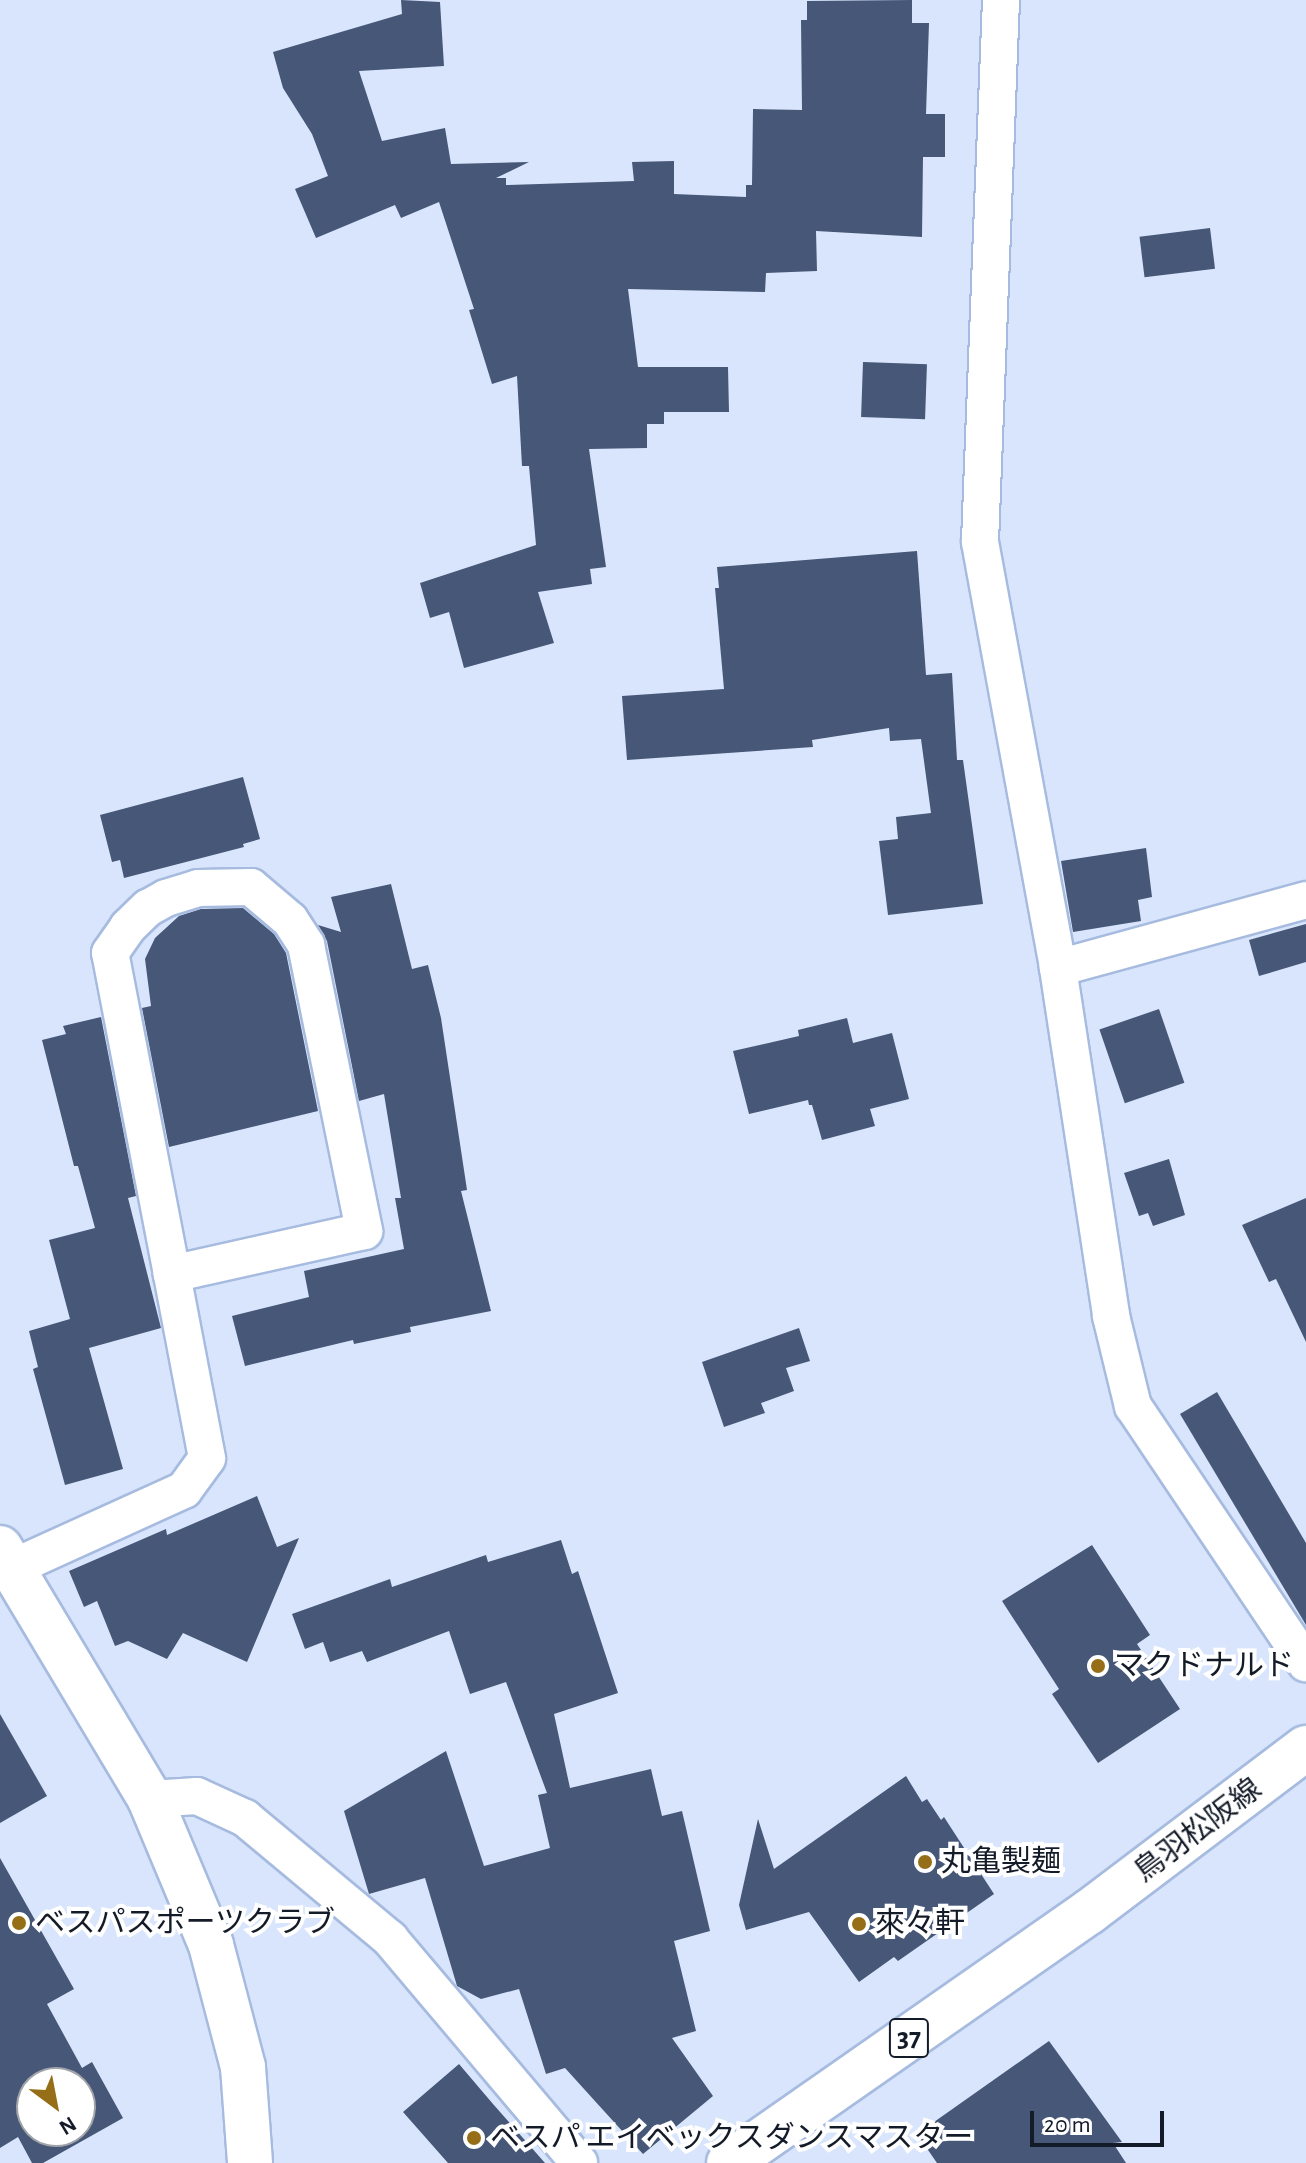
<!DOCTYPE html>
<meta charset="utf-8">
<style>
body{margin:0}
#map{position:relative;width:1306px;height:2163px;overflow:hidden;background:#d8e5fc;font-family:"Alegreya Sans","Noto Sans JP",sans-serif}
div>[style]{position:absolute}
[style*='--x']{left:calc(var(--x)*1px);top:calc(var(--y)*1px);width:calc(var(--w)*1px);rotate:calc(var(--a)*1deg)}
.building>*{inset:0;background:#465777;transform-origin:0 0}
.roads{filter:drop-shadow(2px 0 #a6bbdf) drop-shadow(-2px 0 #a6bbdf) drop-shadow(0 2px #a6bbdf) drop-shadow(0 -2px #a6bbdf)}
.street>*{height:36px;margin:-18px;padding:0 18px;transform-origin:18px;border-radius:18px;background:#fff}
.secondary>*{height:44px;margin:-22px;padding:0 22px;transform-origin:22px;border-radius:22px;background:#fff}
.primary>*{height:44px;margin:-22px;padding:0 22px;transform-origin:22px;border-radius:22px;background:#fff}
.dots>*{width:22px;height:22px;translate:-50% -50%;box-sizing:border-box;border:4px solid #fff;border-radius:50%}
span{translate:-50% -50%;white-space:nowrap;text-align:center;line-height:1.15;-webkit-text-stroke:8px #fff;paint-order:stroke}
.shield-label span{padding:2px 6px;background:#fff;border:2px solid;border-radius:6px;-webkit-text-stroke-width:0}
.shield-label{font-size:28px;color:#141b28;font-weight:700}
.poi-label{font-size:30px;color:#141b28}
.left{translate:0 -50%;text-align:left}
.street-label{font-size:30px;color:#141b28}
.north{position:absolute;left:16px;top:2067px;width:80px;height:80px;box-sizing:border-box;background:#fff;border:2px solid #a1a4a9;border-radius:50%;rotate:148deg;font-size:22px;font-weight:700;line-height:32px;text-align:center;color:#141b28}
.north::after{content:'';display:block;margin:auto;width:28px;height:36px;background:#956e17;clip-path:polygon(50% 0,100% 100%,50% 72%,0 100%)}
.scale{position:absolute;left:1030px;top:2111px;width:134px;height:36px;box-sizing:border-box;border:4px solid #141b28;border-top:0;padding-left:10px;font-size:24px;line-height:28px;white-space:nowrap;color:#141b28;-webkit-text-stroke:6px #fff;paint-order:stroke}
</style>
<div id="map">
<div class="building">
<i style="clip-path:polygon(401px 0,440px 2px,444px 66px,359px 71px,382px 141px,445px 128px,451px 164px,529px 162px,496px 178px,506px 178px,506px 185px,634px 181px,632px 162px,674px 161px,674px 194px,746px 197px,746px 185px,752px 185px,753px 109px,802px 110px,801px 20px,807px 20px,807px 1px,912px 0,912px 23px,929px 23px,926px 114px,945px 114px,945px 157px,923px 157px,922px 237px,816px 231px,817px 271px,766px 273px,765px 292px,628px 289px,638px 367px,728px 367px,729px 412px,664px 412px,664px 424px,647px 424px,647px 448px,589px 449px,606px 567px,590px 569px,592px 584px,538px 592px,554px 643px,464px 668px,449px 612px,430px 618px,420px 583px,536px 545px,529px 466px,522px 466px,517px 376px,492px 384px,469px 310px,474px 309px,439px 202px,401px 218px,395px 205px,316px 238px,295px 189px,328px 176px,312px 134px,283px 88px,273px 52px,402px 14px)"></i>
<i style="left:1210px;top:228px;width:41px;height:71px;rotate:83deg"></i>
<i style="left:863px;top:362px;width:64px;height:55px;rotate:2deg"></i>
<i style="clip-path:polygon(917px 551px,926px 675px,952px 673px,957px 760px,963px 760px,983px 904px,888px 915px,879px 841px,898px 839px,896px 817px,931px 813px,921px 739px,890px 741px,889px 728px,812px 740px,813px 747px,627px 760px,622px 696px,724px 689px,715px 588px,719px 588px,717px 567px)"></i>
<i style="clip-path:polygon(243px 777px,260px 839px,243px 844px,244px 847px,124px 878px,120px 860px,112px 862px,100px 815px)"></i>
<i style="clip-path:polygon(1146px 848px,1152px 897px,1138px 900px,1141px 921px,1073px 932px,1061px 861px)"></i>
<i style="clip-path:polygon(391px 884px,412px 969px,428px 965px,441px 1018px,467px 1190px,461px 1191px,491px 1311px,410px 1327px,411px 1332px,354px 1344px,353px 1340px,245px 1366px,232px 1316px,309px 1297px,304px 1271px,404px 1249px,395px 1198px,401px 1198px,384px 1094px,359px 1101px,327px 941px,318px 925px,341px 932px,331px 897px)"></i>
<i style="clip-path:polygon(243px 908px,274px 934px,286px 953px,318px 1111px,169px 1147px,142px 1008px,151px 1006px,145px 959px,155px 938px,179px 916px,201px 909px)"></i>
<i style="clip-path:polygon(1306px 924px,1306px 962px,1259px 976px,1249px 940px)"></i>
<i style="left:1159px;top:1009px;width:78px;height:63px;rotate:71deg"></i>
<i style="clip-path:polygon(101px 1017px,136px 1196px,128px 1198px,161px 1328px,89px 1348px,123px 1469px,65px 1485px,33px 1369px,38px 1367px,29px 1331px,70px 1319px,49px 1240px,95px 1228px,78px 1166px,74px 1166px,42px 1040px,66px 1034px,63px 1026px)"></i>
<i style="clip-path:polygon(847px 1018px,853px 1043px,892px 1033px,909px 1099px,870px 1109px,875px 1126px,822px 1140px,812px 1105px,809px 1105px,808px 1100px,749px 1114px,733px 1051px,799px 1036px,798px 1030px)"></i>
<i style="clip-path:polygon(1169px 1159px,1185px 1215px,1153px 1226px,1148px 1213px,1139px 1216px,1124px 1173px)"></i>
<i style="clip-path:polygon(1306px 1198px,1306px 1342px,1276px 1279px,1269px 1282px,1242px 1225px)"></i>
<i style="clip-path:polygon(799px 1328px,810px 1361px,786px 1368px,794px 1391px,761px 1403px,765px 1413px,724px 1427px,702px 1362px)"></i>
<i style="clip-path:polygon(1217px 1392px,1306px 1543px,1306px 1625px,1180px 1414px)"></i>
<i style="clip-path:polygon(257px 1496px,277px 1547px,299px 1538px,247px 1662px,183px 1633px,167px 1659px,128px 1641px,115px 1646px,97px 1601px,84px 1607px,69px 1571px,166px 1529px,167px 1535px)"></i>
<i style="clip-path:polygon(561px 1540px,572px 1574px,578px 1571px,618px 1693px,554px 1714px,570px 1788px,651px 1769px,662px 1816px,682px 1811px,710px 1931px,674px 1941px,696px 2031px,672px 2038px,713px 2096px,643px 2154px,565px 2068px,546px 2074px,519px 1989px,481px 1999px,457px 1986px,425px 1878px,369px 1894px,344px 1811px,446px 1751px,484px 1866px,550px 1848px,538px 1795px,547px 1793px,506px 1682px,470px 1694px,449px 1631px,367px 1662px,362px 1651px,330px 1662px,323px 1642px,305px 1649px,292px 1614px,390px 1579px,392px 1587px,486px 1555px,488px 1562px)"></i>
<i style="clip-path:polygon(1092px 1545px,1150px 1635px,1137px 1644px,1180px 1709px,1098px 1763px,1052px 1694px,1059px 1689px,1002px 1601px)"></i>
<i style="clip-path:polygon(0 1714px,47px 1796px,0 1823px)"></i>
<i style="clip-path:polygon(906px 1776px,922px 1802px,927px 1799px,941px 1820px,944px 1817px,994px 1894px,898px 1961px,894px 1957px,859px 1982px,809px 1912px,746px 1930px,739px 1905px,758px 1819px,774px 1869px)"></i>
<i style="clip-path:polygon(evenodd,0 1858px,74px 1989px,47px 2004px,82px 2068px,92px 2062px,123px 2118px,43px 2163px,32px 2163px,18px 2137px,0 2148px,0 1858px,32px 2083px,80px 2083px,80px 2131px,32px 2131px,32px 2083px)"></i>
<i style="clip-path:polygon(1049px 2041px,1122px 2142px,1113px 2143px,1126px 2163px,937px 2163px,917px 2134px)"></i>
<i style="clip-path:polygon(459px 2064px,493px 2104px,545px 2163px,448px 2163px,403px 2112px)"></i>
</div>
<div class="roads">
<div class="street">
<i style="--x:1001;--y:0;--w:542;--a:92.22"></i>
<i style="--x:980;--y:542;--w:433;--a:79.6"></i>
<i style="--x:1058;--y:968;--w:352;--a:81.3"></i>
<i style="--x:1111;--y:1316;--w:93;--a:76.3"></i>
<i style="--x:1133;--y:1406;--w:310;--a:56.1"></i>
<i style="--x:1058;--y:968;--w:257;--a:-15.3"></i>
<i style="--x:12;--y:1568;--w:189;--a:-24.4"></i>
<i style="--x:184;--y:1490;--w:39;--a:-54"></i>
<i style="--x:207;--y:1458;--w:187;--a:-100.8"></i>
<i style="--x:172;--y:1274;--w:327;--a:-100.9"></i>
<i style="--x:110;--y:953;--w:32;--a:-55"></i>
<i style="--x:128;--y:927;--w:28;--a:-44"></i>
<i style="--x:148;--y:908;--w:21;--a:-29"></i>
<i style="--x:166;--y:898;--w:34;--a:-17"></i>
<i style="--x:198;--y:888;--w:53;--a:-1.1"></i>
<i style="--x:251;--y:887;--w:51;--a:40.2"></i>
<i style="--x:290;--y:920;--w:30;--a:57"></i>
<i style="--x:306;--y:945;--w:292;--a:78.5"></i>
<i style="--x:364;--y:1231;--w:197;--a:167.4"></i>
<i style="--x:150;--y:1799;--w:47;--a:-3.7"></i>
<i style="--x:197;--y:1796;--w:53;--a:24.6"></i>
<i style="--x:245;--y:1818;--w:189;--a:39.8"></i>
<i style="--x:390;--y:1939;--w:293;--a:49.8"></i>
</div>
<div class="secondary">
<i style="--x:0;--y:1548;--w:292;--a:59.1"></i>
<i style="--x:150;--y:1799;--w:158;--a:67.3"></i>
<i style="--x:211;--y:1945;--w:126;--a:75.3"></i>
<i style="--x:243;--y:2067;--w:96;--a:85.8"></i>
</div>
<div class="primary">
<i style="--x:729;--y:2163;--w:439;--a:-34.9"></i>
<i style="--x:1089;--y:1912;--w:272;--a:-37.1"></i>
</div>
</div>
<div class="dots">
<i style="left:1098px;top:1666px;background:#956e17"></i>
<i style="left:925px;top:1862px;background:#956e17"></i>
<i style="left:19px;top:1923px;background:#956e17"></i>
<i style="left:859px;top:1924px;background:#956e17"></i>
<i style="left:474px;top:2138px;background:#956e17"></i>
</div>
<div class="shield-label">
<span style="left:909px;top:2038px">37</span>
</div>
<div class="poi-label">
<span class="left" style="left:1114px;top:1666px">マクドナルド</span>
<span class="left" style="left:941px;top:1862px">丸亀製麺</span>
<span class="left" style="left:35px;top:1923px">ベスパスポーツクラブ</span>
<span class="left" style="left:875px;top:1924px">來々軒</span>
<span class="left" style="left:490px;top:2138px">ベスパ エイベックスダンスマスター</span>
</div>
<div class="street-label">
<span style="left:1198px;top:1831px;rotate:-37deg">鳥羽松阪線</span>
</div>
<div class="north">N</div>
<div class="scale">20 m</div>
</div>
